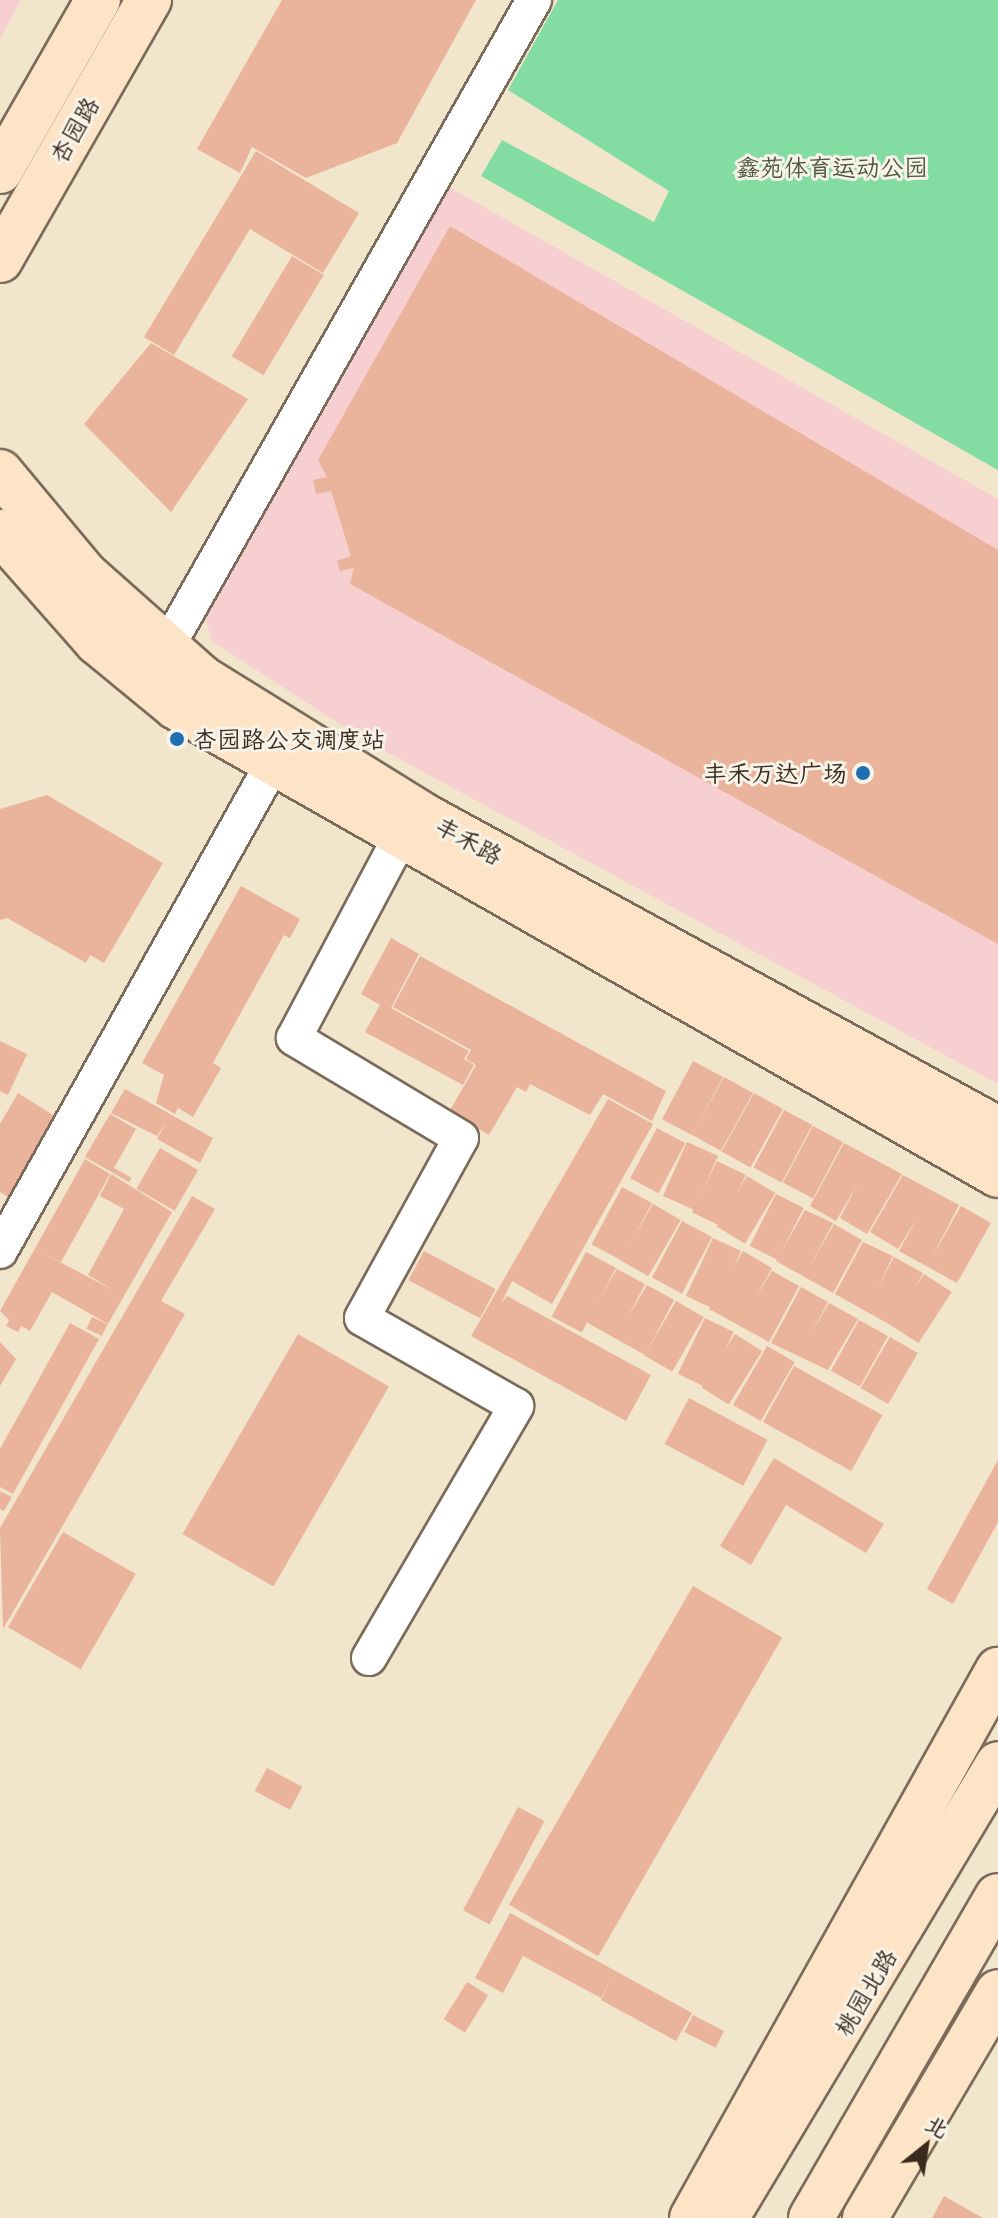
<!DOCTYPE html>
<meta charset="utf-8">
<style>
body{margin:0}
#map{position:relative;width:998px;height:2218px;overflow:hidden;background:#f1e5cb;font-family:"Playpen Sans","LXGW WenKai TC",sans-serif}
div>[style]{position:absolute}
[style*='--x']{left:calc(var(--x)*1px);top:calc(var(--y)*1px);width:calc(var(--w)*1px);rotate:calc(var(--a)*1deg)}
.built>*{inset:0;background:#f7cfd0}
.green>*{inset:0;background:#83dda3}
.building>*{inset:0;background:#eab39b;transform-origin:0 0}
.roads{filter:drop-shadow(2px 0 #7b6b5b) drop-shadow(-2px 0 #7b6b5b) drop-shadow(0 2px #7b6b5b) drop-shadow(0 -2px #7b6b5b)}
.street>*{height:34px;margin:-17px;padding:0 17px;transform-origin:17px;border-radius:17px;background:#fff}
.secondary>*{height:44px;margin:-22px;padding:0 22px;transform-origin:22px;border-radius:22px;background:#fee4c6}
.dots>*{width:22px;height:22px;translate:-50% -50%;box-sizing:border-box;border:4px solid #f7f3e8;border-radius:50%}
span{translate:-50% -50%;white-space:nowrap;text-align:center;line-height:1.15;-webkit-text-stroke:6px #f7f3e8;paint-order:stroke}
.street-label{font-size:24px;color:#3b2a1e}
.park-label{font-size:24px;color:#4d573f}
.poi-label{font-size:24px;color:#3b2a1e}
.left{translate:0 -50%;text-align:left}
.right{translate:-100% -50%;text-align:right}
.north{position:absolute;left:886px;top:2106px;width:80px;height:80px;-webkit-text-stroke:6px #f7f3e8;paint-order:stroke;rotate:30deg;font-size:22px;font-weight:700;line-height:32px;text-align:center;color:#3b2a1e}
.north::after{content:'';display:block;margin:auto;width:28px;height:36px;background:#3b2a1e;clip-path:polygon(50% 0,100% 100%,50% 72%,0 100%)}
</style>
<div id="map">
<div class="built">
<i style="clip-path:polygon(0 0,21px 0,0 39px)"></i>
<i style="clip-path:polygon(442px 183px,998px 499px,998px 1084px,361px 738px,212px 641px,203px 610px)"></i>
</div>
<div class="green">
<i style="clip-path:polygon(558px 0,998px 0,998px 470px,481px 176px,502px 140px,654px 222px,669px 191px,508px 90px)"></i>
</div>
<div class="building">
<i style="clip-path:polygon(282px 0,476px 0,397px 143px,306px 178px,252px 147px,240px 173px,197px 149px)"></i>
<i style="clip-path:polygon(256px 151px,359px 213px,323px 273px,250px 229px,174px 355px,144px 337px)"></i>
<i style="clip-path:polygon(450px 226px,998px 550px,998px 944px,350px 584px,354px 568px,340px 571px,337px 561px,351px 556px,331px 491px,316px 494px,313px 480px,327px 477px,318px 460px)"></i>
<i style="left:292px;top:256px;width:37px;height:117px;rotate:31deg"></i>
<i style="clip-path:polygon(151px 343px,248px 399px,171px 512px,84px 424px)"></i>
<i style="clip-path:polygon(47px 795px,163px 863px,104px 963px,90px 955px,86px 963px,7px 918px,0 920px,0 809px)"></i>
<i style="clip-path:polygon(241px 886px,300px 919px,290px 938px,284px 935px,213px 1063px,221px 1068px,193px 1117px,178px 1108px,175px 1114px,156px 1103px,164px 1075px,142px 1063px)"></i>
<i style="clip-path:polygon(391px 938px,419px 954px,391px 1008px,469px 1051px,464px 1059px,474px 1065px,463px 1085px,365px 1032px,380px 1005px,361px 994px)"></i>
<i style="clip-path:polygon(420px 956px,666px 1091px,652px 1121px,603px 1094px,590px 1115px,530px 1084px,526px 1092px,517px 1087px,489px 1135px,449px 1112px,476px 1065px,466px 1059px,471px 1050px,393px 1007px)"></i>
<i style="clip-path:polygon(0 1041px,27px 1054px,8px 1095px,0 1091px)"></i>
<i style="left:693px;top:1061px;width:34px;height:66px;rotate:28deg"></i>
<i style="left:724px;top:1077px;width:33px;height:66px;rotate:29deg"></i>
<i style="clip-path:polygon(125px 1089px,213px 1138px,200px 1163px,157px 1139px,166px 1122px,157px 1136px,111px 1113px)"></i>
<i style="clip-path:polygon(18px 1093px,56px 1117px,10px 1198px,0 1192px,0 1124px)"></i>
<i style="left:754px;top:1093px;width:33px;height:67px;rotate:29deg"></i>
<i style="clip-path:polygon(608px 1099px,653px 1124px,552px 1304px,512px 1281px,501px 1304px,507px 1296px,651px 1375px,626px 1421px,471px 1336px)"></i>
<i style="left:784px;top:1110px;width:32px;height:65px;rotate:28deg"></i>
<i style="clip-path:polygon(110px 1114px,136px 1129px,114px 1168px,132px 1178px,129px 1182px,85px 1157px)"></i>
<i style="left:813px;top:1126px;width:34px;height:64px;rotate:28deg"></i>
<i style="left:657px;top:1128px;width:32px;height:57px;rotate:28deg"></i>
<i style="left:687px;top:1142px;width:34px;height:59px;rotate:24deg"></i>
<i style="clip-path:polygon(844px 1143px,902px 1174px,867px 1234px,840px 1218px,858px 1183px,836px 1221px,810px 1206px)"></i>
<i style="left:160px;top:1148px;width:44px;height:47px;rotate:30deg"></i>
<i style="clip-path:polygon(85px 1159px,110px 1174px,61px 1262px,39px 1251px,115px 1291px,88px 1275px,124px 1209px,100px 1196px,111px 1174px,172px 1212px,108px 1324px,52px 1292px,30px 1331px,21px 1326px,18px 1332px,6px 1326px,9px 1320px,0 1311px)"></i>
<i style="left:717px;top:1161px;width:32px;height:57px;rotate:26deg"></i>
<i style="clip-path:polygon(903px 1175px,959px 1205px,931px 1259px,961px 1206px,991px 1223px,957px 1283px,899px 1251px,918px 1216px,898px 1249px,870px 1232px)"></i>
<i style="left:747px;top:1176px;width:33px;height:59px;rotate:31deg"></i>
<i style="left:622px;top:1187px;width:34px;height:65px;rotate:28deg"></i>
<i style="left:776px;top:1194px;width:31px;height:58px;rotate:27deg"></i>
<i style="clip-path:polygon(192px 1196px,215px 1209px,161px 1301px,185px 1314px,3px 1629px,0 1528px)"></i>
<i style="left:653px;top:1204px;width:32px;height:65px;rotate:30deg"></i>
<i style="clip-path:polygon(805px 1210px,833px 1223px,808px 1270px,834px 1224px,862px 1240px,833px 1293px,776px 1261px)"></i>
<i style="left:682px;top:1221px;width:34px;height:64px;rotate:28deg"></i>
<i style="left:713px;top:1238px;width:31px;height:64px;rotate:25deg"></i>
<i style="clip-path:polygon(863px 1242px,893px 1256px,877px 1289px,894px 1257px,923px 1273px,894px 1327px,835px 1294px)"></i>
<i style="left:424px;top:1251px;width:81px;height:33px;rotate:28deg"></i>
<i style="clip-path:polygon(743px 1251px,772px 1268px,755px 1298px,772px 1271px,799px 1286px,769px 1342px,709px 1309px)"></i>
<i style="left:586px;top:1252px;width:34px;height:73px;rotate:28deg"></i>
<i style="clip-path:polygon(617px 1269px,645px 1284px,628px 1317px,647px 1285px,674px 1300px,645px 1355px,586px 1322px)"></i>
<i style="left:924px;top:1274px;width:33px;height:61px;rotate:33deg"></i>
<i style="clip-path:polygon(801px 1287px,828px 1302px,811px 1334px,829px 1303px,858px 1319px,828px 1370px,771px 1343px)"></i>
<i style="left:676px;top:1301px;width:32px;height:63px;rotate:30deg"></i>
<i style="left:92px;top:1317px;width:17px;height:13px;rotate:25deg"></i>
<i style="left:705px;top:1318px;width:32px;height:62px;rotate:26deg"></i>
<i style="left:859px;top:1320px;width:33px;height:58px;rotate:29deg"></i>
<i style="clip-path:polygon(70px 1323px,99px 1339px,13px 1494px,0 1487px,0 1449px)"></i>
<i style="left:298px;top:1334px;width:105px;height:231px;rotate:30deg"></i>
<i style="left:735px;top:1334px;width:32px;height:63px;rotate:32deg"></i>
<i style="left:890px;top:1337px;width:32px;height:59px;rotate:30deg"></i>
<i style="clip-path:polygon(0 1342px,16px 1359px,0 1386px)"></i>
<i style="left:767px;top:1346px;width:32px;height:68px;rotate:30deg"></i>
<i style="left:794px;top:1366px;width:101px;height:64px;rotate:29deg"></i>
<i style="left:689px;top:1398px;width:89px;height:52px;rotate:28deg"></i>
<i style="clip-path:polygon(774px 1458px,884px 1524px,866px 1553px,786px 1505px,751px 1565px,720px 1546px)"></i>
<i style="clip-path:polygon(998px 1460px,998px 1522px,953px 1604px,927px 1589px)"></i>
<i style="clip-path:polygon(0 1491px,12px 1497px,4px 1511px,0 1509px)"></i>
<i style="left:63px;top:1532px;width:84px;height:110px;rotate:30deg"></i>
<i style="left:693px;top:1586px;width:103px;height:368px;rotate:30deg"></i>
<i style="left:267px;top:1768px;width:40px;height:26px;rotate:28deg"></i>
<i style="left:518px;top:1807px;width:30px;height:117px;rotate:28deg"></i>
<i style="clip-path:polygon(510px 1913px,692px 2013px,676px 2041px,601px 2000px,610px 1980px,601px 1998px,523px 1956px,503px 1993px,475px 1978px)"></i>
<i style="left:467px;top:1982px;width:25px;height:44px;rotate:32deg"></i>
<i style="left:693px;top:2015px;width:35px;height:19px;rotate:27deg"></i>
<i style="clip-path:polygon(944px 2196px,983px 2218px,932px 2218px)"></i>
</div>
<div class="roads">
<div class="street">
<i style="--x:167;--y:647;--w:744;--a:-60.44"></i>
<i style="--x:0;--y:1251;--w:586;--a:-60.76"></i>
<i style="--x:369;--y:1658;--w:292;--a:-59.7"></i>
<i style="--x:516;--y:1406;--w:177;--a:-150.3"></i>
<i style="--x:362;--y:1318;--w:205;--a:-61.2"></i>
<i style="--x:461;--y:1138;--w:195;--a:-149.1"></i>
<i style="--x:294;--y:1038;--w:226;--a:-62.1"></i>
</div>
<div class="secondary">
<i style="--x:0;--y:171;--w:197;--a:-60.2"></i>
<i style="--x:0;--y:260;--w:300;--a:-60.2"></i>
<i style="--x:0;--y:472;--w:133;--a:50.2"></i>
<i style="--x:85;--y:574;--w:157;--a:41.6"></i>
<i style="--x:202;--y:678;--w:266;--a:31.8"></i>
<i style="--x:428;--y:818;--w:649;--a:28.62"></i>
<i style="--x:0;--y:532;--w:147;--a:48.6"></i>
<i style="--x:97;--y:642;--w:102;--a:39.4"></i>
<i style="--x:176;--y:707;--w:946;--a:29.65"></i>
<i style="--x:692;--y:2218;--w:628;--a:-60.82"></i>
<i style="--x:726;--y:2218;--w:529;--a:-59.07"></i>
<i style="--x:811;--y:2218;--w:372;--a:-59.9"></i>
<i style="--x:865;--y:2218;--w:262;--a:-59.5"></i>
</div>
</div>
<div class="dots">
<i style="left:177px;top:739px;background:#1f6fb2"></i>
<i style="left:863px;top:773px;background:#1f6fb2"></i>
</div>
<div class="street-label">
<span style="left:74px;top:130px;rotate:-60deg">杏园路</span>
<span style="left:469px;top:840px;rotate:29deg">丰禾路</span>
<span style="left:865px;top:1992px;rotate:-59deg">桃园北路</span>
</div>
<div class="park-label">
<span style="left:832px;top:167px">鑫苑体育运动公园</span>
</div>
<div class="poi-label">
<span class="left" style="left:193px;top:739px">杏园路公交调度站</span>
<span class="right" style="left:847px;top:773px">丰禾万达广场</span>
</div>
<div class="north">北</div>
</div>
